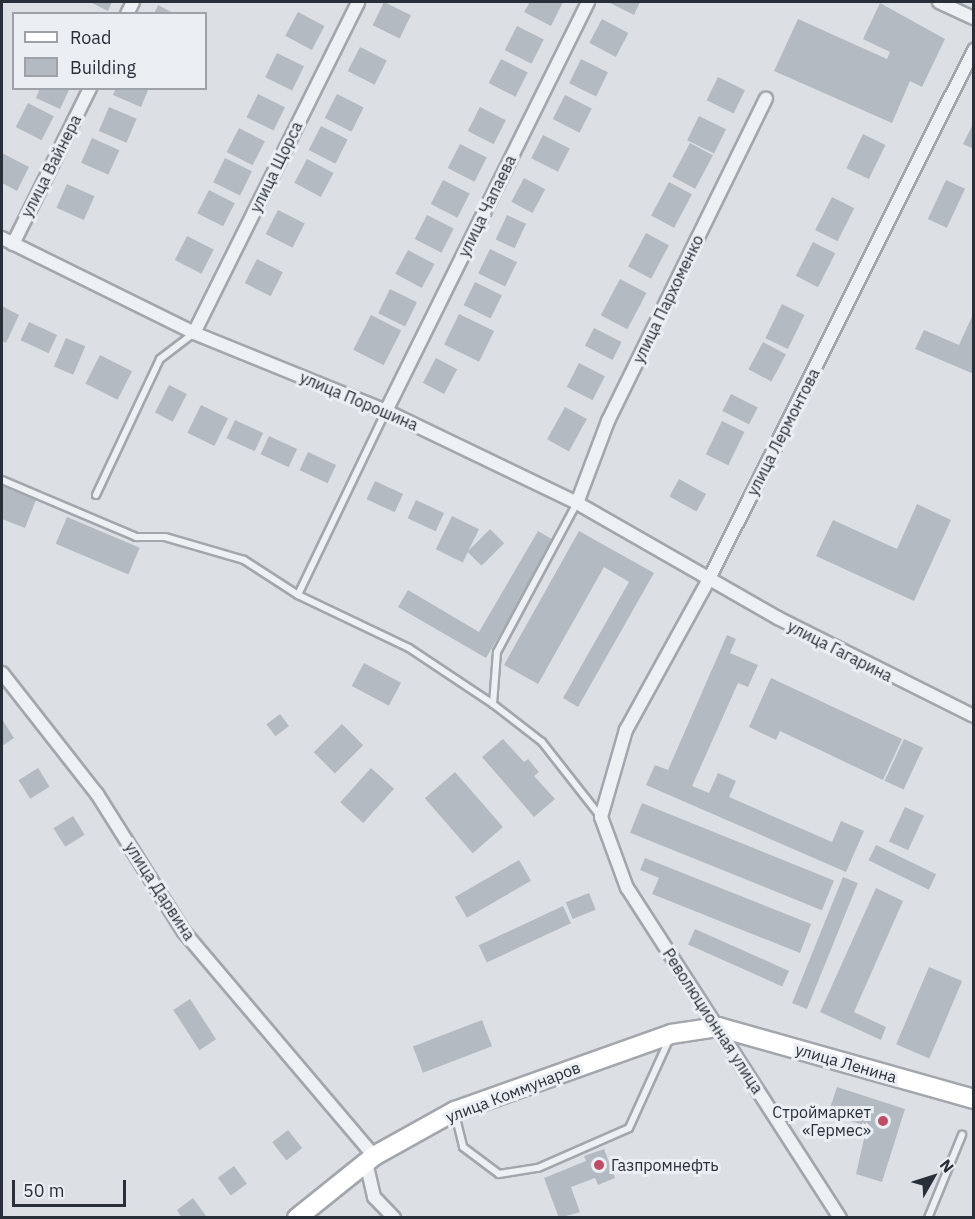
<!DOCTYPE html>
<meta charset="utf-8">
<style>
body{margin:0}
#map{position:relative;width:975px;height:1219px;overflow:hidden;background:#dce0e4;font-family:"IBM Plex Sans",sans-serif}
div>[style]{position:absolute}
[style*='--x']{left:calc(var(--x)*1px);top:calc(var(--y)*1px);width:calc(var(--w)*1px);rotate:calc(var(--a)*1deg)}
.building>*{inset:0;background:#b4bac1;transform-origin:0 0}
.roads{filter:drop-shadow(2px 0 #a2a7ad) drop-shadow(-2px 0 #a2a7ad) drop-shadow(0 2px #a2a7ad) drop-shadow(0 -2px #a2a7ad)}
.lane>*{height:6px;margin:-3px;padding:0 3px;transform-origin:3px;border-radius:3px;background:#eef1f3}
.street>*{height:12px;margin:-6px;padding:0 6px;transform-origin:6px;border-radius:6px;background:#eef1f3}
.secondary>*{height:18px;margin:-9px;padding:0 9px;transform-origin:9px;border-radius:9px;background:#fff}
.dots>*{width:16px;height:16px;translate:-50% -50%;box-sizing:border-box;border:3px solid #ebeff3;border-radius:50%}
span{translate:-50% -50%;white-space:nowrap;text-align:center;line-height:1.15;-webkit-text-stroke:6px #ebeff3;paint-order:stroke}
.street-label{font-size:16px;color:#282f39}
.poi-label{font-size:16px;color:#282f39}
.right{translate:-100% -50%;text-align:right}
.left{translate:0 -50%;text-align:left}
.frame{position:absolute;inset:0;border:3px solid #282f39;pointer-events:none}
.legend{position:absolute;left:12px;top:12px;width:195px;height:78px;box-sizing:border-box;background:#ebeff3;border:2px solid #9da2a9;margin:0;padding:8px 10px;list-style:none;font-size:18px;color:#282f39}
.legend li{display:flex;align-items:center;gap:12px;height:30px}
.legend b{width:30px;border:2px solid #9da2a9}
.north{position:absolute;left:903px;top:1147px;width:60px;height:60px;-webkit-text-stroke:4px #ebeff3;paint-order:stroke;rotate:51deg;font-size:16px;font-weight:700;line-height:24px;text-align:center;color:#282f39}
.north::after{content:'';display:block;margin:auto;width:21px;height:27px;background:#282f39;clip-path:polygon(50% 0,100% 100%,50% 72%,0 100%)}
.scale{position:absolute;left:12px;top:1180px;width:114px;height:27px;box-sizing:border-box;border:3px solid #282f39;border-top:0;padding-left:8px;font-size:18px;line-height:21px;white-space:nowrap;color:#282f39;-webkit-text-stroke:4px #ebeff3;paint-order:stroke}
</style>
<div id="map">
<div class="building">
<i style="clip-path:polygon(90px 2px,112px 2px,108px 11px)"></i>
<i style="left:384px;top:2px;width:30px;height:26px;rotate:26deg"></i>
<i style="clip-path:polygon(530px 2px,563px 2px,551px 26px,524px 12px)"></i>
<i style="clip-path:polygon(608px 2px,640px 2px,634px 15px)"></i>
<i style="clip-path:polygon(880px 3px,945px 39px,922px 87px,910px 81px,892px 123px,774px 71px,798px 19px,887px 59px,890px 52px,863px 39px)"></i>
<i style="clip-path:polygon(158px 5px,175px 14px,154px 14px)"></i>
<i style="left:298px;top:12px;width:30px;height:27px;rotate:28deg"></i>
<i style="left:602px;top:19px;width:30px;height:27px;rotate:28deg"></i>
<i style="left:517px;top:26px;width:30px;height:27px;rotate:27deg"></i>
<i style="left:360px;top:47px;width:30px;height:27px;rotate:27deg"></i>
<i style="left:277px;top:53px;width:30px;height:27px;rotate:26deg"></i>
<i style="left:501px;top:59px;width:30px;height:27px;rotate:27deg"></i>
<i style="left:581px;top:59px;width:30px;height:27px;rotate:26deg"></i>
<i style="left:718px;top:77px;width:30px;height:26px;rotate:26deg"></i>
<i style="clip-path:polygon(40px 88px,70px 88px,60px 109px,36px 98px)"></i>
<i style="clip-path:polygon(116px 88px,149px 88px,141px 107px,113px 95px)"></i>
<i style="left:258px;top:94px;width:30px;height:26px;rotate:26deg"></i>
<i style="left:337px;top:94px;width:30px;height:27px;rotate:27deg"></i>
<i style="left:565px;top:95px;width:30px;height:27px;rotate:27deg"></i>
<i style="left:28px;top:103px;width:29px;height:27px;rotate:27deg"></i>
<i style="left:109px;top:107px;width:30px;height:26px;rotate:23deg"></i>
<i style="left:480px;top:107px;width:29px;height:27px;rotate:27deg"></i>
<i style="left:699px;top:116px;width:30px;height:27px;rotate:26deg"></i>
<i style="clip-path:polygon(974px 122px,974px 149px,963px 144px)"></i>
<i style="left:321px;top:126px;width:30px;height:27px;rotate:27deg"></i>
<i style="left:239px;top:128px;width:29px;height:27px;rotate:27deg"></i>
<i style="left:863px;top:134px;width:25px;height:38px;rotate:26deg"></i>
<i style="left:543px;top:135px;width:30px;height:26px;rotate:27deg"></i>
<i style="left:92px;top:138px;width:30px;height:27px;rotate:24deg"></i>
<i style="left:690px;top:143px;width:26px;height:38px;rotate:28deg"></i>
<i style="left:460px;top:144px;width:30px;height:27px;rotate:27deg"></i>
<i style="clip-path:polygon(2px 153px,29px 167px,17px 191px,2px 183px)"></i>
<i style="left:225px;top:158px;width:30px;height:27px;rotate:26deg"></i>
<i style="left:307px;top:159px;width:30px;height:27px;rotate:28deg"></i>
<i style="left:524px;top:178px;width:24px;height:27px;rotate:28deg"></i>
<i style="left:443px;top:180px;width:30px;height:27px;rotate:27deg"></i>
<i style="left:946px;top:180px;width:21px;height:43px;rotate:25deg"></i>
<i style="left:669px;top:182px;width:26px;height:38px;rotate:28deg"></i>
<i style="left:67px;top:184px;width:30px;height:26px;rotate:24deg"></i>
<i style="left:209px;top:190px;width:29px;height:26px;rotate:27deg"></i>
<i style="left:832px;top:197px;width:25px;height:37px;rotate:27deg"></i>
<i style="left:278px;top:210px;width:30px;height:27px;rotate:27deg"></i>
<i style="left:427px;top:215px;width:30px;height:27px;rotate:27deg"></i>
<i style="left:507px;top:215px;width:21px;height:27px;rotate:25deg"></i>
<i style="left:646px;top:233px;width:26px;height:38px;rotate:28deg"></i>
<i style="left:187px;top:236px;width:30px;height:27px;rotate:27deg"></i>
<i style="left:813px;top:242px;width:25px;height:38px;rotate:27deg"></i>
<i style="left:490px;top:249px;width:30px;height:27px;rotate:26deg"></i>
<i style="left:408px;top:250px;width:30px;height:27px;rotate:28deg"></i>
<i style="left:257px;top:259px;width:29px;height:27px;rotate:27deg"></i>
<i style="left:620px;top:279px;width:30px;height:41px;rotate:28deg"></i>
<i style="left:475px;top:282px;width:30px;height:26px;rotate:26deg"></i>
<i style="left:390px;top:289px;width:30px;height:27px;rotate:26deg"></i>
<i style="left:782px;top:304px;width:25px;height:38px;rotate:26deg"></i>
<i style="clip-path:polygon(2px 306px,19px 315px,6px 343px,2px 341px)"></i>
<i style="clip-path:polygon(974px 312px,974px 374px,915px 349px,924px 330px,959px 345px)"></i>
<i style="left:459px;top:314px;width:39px;height:34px;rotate:26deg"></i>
<i style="left:371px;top:315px;width:34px;height:39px;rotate:27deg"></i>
<i style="left:29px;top:322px;width:31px;height:20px;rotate:25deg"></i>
<i style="left:594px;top:328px;width:31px;height:20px;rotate:27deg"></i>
<i style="left:66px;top:338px;width:21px;height:31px;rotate:23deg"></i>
<i style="left:763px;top:342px;width:26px;height:31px;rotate:28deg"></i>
<i style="left:100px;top:355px;width:36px;height:32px;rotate:27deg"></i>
<i style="left:436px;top:358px;width:24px;height:28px;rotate:28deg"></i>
<i style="left:579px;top:363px;width:29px;height:27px;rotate:27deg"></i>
<i style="left:169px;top:385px;width:20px;height:31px;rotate:27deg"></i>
<i style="left:731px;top:394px;width:30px;height:19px;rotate:27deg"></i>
<i style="left:201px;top:405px;width:30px;height:31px;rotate:26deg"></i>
<i style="left:565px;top:407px;width:25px;height:37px;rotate:29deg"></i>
<i style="left:235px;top:420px;width:31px;height:20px;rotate:25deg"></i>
<i style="left:722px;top:421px;width:25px;height:37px;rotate:26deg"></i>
<i style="left:269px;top:436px;width:31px;height:20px;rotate:25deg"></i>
<i style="left:308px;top:452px;width:31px;height:20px;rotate:25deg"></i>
<i style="left:679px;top:479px;width:31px;height:20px;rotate:29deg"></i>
<i style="left:375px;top:481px;width:31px;height:20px;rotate:25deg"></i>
<i style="clip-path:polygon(2px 486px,36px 500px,25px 528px,2px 519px)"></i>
<i style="left:416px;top:500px;width:31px;height:20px;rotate:25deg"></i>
<i style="clip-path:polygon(917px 504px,951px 520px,914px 601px,816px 556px,833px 520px,897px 549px)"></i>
<i style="left:452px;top:516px;width:30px;height:37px;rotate:26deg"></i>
<i style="left:67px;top:517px;width:79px;height:29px;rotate:23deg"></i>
<i style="left:490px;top:529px;width:20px;height:32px;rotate:45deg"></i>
<i style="clip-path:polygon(538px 531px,555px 541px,486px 658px,398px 607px,408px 590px,479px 632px)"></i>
<i style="clip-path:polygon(579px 531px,654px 573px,578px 707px,563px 698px,629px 582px,604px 567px,538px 684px,504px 665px)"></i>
<i style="clip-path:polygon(727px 635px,736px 639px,730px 653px,758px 665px,748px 687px,738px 683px,692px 786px,709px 793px,718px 773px,736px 781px,729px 797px,832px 842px,841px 821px,864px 831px,846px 872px,646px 785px,655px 765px,668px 770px)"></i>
<i style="left:364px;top:663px;width:42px;height:26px;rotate:28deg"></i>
<i style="clip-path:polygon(771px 678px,902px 739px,883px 780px,780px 731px,776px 740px,749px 727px)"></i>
<i style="left:280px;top:714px;width:15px;height:17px;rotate:53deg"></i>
<i style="clip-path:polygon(2px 719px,14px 738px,2px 746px)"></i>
<i style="left:342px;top:724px;width:30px;height:40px;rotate:45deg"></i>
<i style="clip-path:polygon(503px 739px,524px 762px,528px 759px,539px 772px,534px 776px,555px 799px,534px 817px,482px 757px)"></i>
<i style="left:904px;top:739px;width:21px;height:46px;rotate:25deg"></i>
<i style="left:38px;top:768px;width:22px;height:23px;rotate:58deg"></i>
<i style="left:371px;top:768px;width:31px;height:46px;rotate:42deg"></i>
<i style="left:455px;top:772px;width:73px;height:40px;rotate:49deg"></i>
<i style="left:642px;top:803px;width:207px;height:32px;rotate:22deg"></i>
<i style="left:905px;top:807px;width:21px;height:38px;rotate:25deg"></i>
<i style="left:73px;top:816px;width:22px;height:23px;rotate:58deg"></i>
<i style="left:876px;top:845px;width:67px;height:17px;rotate:26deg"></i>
<i style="clip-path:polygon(645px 858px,811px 924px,800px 953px,652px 894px,659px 878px,640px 870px)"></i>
<i style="left:519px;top:860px;width:24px;height:74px;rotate:60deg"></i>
<i style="left:843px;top:877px;width:16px;height:136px;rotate:22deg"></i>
<i style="clip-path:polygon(876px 888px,903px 901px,854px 1012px,886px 1027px,881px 1040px,820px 1012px)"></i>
<i style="left:589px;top:893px;width:18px;height:25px;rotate:68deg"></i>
<i style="left:563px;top:906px;width:19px;height:93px;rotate:65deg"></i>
<i style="left:695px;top:929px;width:103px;height:17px;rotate:24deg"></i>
<i style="left:929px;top:967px;width:36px;height:84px;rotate:23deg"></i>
<i style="left:190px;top:999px;width:48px;height:20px;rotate:57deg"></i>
<i style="left:482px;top:1020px;width:28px;height:74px;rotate:69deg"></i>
<i style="clip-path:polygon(837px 1087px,905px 1109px,882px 1182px,856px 1174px,866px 1130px,859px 1128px,860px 1124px,828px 1114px)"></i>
<i style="left:288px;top:1130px;width:23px;height:20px;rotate:52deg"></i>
<i style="clip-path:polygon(604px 1149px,615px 1178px,598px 1185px,595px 1178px,571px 1187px,580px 1212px,559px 1218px,544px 1178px,586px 1161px,584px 1156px)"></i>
<i style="left:234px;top:1166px;width:22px;height:20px;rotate:54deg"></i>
<i style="clip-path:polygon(193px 1198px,206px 1216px,204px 1218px,182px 1218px,177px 1210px)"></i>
</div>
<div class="roads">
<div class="lane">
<i style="--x:386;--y:411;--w:204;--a:115.6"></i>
<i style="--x:298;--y:595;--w:123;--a:25.5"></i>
<i style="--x:409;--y:648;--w:101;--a:33.7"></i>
<i style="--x:493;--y:704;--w:52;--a:-85.6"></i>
<i style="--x:497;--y:652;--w:169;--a:-61.8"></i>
<i style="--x:2;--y:480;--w:146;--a:23"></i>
<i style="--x:136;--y:537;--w:29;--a:0"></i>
<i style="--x:165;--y:537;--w:82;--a:16.2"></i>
<i style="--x:244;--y:560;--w:64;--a:32.9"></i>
<i style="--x:96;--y:495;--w:150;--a:-64.8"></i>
<i style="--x:160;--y:359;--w:43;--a:-37.4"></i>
<i style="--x:493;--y:704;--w:62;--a:37.8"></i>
<i style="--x:542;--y:742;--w:94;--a:51.9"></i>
<i style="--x:455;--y:1114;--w:34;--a:76"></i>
<i style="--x:463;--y:1147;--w:45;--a:36.9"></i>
<i style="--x:499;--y:1174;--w:39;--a:-9"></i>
<i style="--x:538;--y:1168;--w:99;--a:-23.7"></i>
<i style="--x:629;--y:1128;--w:97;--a:-65.6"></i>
<i style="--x:928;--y:1218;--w:90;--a:-67.7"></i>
</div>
<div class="street">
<i style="--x:939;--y:2;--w:38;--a:25"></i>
<i style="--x:127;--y:14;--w:13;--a:-63"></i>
<i style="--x:2;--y:238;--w:214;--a:26.3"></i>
<i style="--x:194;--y:333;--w:207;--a:22.1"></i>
<i style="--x:386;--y:411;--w:212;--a:25.7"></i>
<i style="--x:577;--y:503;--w:232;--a:29.8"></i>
<i style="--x:778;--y:618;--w:219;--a:26.6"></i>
<i style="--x:13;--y:244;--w:174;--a:-63.7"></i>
<i style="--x:194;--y:333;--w:369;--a:-63.6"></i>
<i style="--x:386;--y:411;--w:456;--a:-63.7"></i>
<i style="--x:577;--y:503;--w:88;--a:-69.3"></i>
<i style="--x:608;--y:421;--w:359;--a:-63.9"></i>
<i style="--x:2;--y:673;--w:154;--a:51.9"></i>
<i style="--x:97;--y:794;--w:163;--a:57.8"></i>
<i style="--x:184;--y:932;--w:294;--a:49.7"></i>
<i style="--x:366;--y:1162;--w:36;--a:77"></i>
<i style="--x:374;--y:1197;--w:29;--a:46"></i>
<i style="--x:840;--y:1218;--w:393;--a:-122.8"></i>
<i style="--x:627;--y:888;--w:76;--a:-110.1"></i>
<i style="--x:601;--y:817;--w:91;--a:-74"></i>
<i style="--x:626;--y:730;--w:172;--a:-61.2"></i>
<i style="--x:709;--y:579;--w:592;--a:-63.39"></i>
</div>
<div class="secondary">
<i style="--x:297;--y:1218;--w:99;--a:-38.8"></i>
<i style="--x:374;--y:1156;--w:93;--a:-29.1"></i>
<i style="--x:455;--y:1111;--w:229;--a:-19.6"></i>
<i style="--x:671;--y:1034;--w:48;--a:-8.5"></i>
<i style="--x:718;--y:1027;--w:266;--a:15.7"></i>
</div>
</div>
<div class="dots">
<i style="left:883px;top:1121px;background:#bc4f67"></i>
<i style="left:599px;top:1165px;background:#bc4f67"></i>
</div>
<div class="street-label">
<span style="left:51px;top:166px;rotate:-63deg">улица Вайнера</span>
<span style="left:276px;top:167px;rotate:-64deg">улица Щорса</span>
<span style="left:487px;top:206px;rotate:-64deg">улица Чапаева</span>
<span style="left:668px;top:299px;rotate:-64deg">улица Пархоменко</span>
<span style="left:359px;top:401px;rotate:23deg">улица Порошина</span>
<span style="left:783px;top:432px;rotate:-63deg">улица Лермонтова</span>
<span style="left:840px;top:651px;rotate:27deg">улица Гагарина</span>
<span style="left:160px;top:891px;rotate:57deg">улица Дарвина</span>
<span style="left:713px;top:1021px;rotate:57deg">Революционная улица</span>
<span style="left:846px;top:1063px;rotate:16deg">улица Ленина</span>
<span style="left:513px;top:1092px;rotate:-21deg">улица Коммунаров</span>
</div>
<div class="poi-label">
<span class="right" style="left:871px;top:1121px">Строймаркет<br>«Гермес»</span>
<span class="left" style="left:611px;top:1165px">Газпромнефть</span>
</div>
<div class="frame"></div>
<ul class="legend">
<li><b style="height:8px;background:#fff"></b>Road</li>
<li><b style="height:16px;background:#b4bac1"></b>Building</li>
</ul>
<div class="north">N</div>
<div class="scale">50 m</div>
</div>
